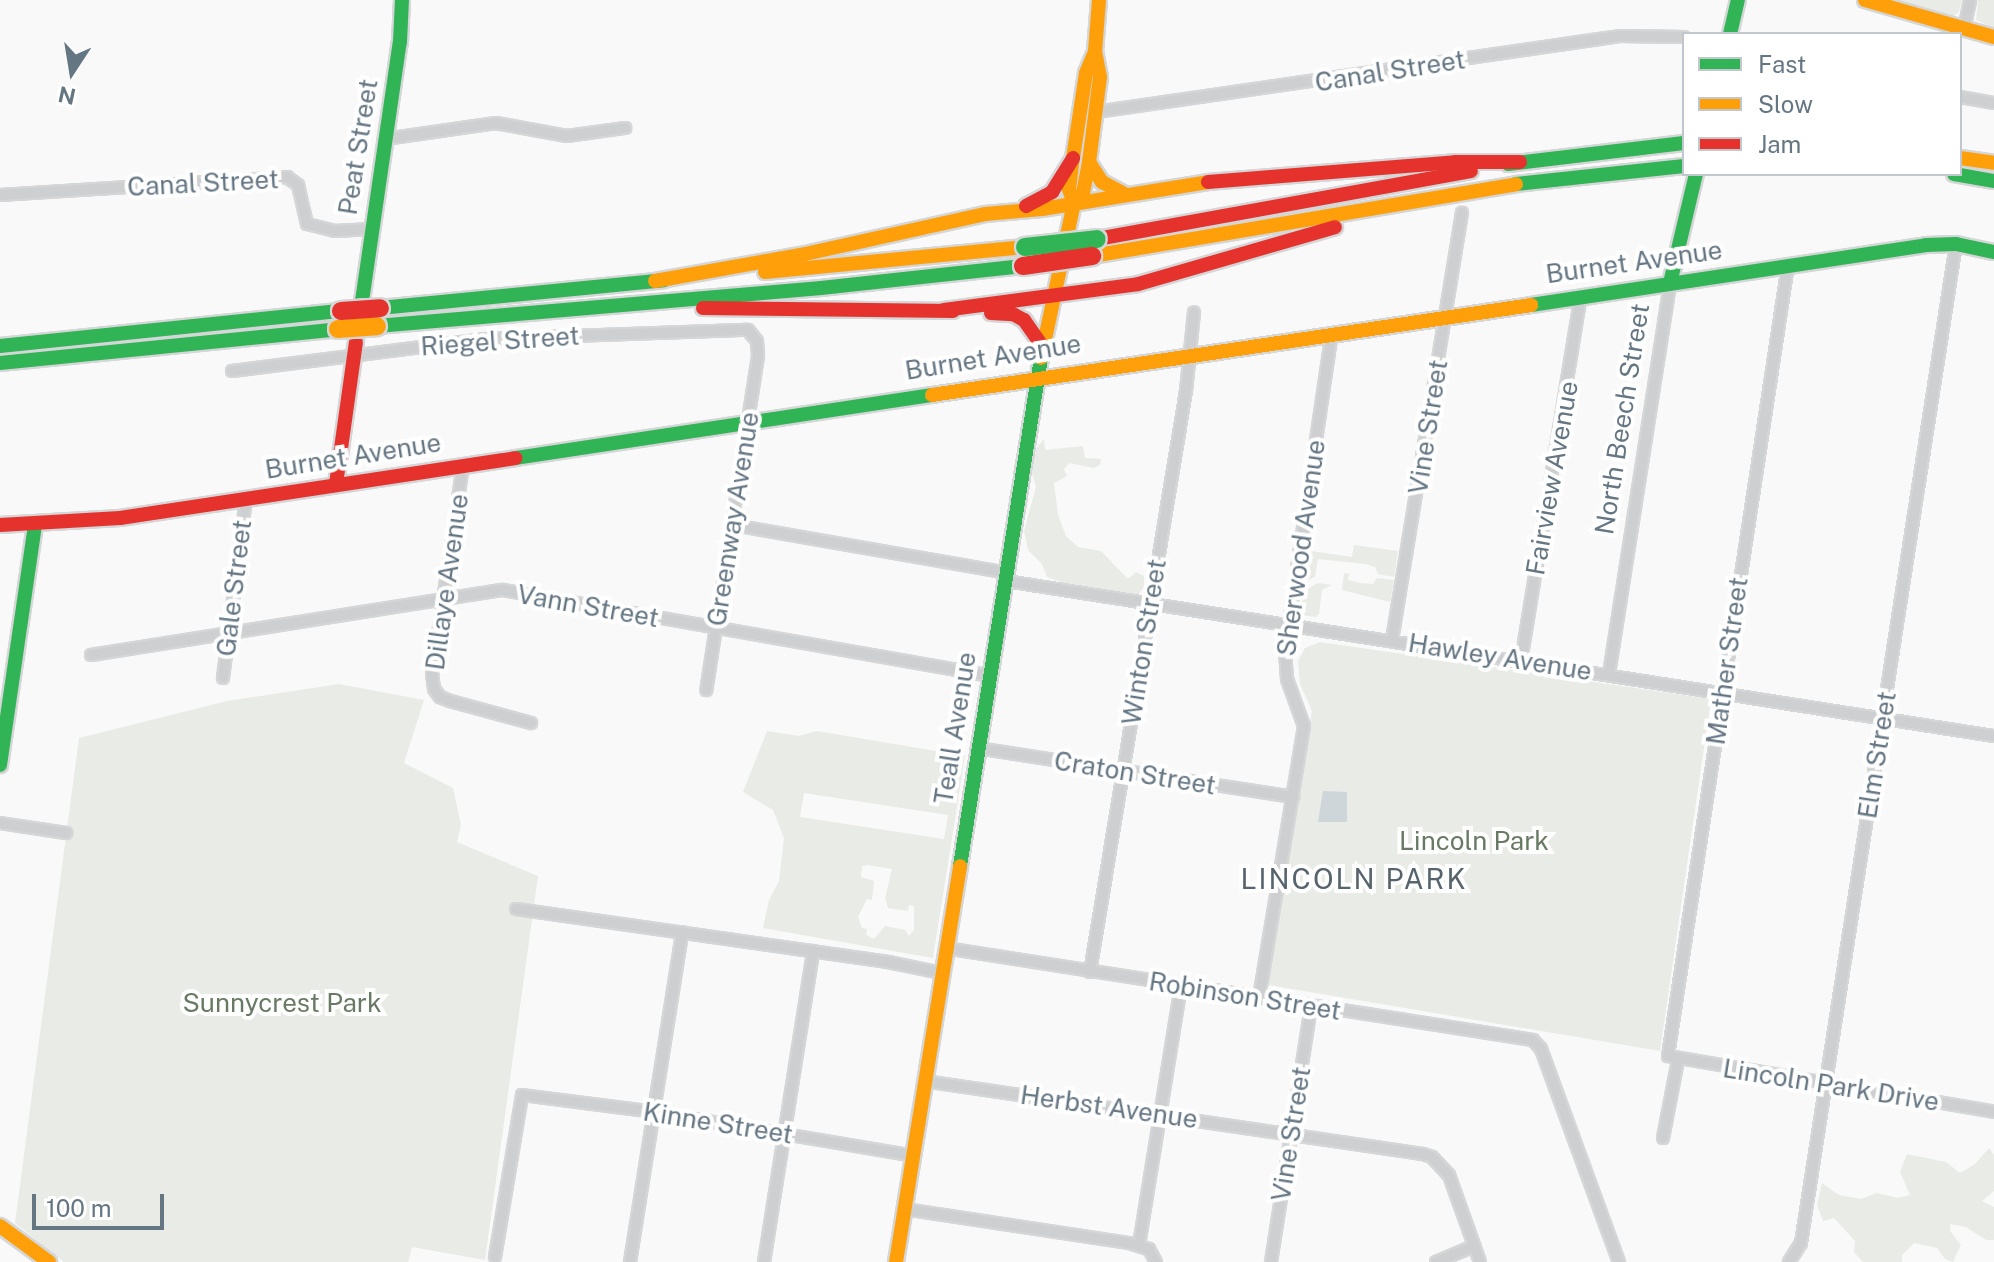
<!DOCTYPE html>
<style>
body{margin:0}
#map{position:relative;width:1994px;height:1262px;overflow:hidden;background:#f9f9f9;font-family:"Public Sans",sans-serif}
div>[style]{position:absolute}
[style*='--x']{left:calc(var(--x)*1px);top:calc(var(--y)*1px);width:calc(var(--w)*1px);rotate:calc(var(--a)*1deg)}
.green>*{inset:0;background:#e8ebe6}
.water>*{inset:0;background:#ced6d9}
.roads{filter:drop-shadow(2px 0 #d5d6d7) drop-shadow(-2px 0 #d5d6d7) drop-shadow(0 2px #d5d6d7) drop-shadow(0 -2px #d5d6d7)}
.street>*{height:10px;margin:-5px;padding:0 5px;transform-origin:5px;border-radius:5px;background:#cecfd0}
.fast>*{height:14px;margin:-7px;padding:0 7px;transform-origin:7px;border-radius:7px;background:#30b455}
.slow>*{height:14px;margin:-7px;padding:0 7px;transform-origin:7px;border-radius:7px;background:#ff9f0a}
.jam>*{height:14px;margin:-7px;padding:0 7px;transform-origin:7px;border-radius:7px;background:#e5322d}
.bridges{filter:drop-shadow(2px 0 #d5d6d6) drop-shadow(-2px 0 #d5d6d6) drop-shadow(0 2px #d5d6d6) drop-shadow(0 -2px #d5d6d6)}
.fast-bridge>*{height:18px;margin:-9px;padding:0 9px;transform-origin:9px;border-radius:9px;background:#30b455}
.slow-bridge>*{height:18px;margin:-9px;padding:0 9px;transform-origin:9px;border-radius:9px;background:#ff9f0a}
.jam-bridge>*{height:18px;margin:-9px;padding:0 9px;transform-origin:9px;border-radius:9px;background:#e5322d}
span{translate:-50% -50%;white-space:nowrap;text-align:center;line-height:1.15;-webkit-text-stroke:8px #fff;paint-order:stroke}
.street-label{font-size:26px;color:#657683}
.park-label{font-size:26px;color:#687a64}
.neighbourhood-label{font-size:28px;color:#57646e;letter-spacing:2px}
.legend{position:absolute;left:1682px;top:32px;width:280px;height:144px;box-sizing:border-box;background:#fff;border:2px solid #c1c8cd;margin:0;padding:10px 14px;list-style:none;font-size:24px;color:#657683}
.legend li{display:flex;align-items:center;gap:16px;height:40px}
.legend b{width:40px;border:2px solid #c1c8cd}
.north{position:absolute;left:32px;top:32px;width:80px;height:80px;-webkit-text-stroke:6px #fff;paint-order:stroke;rotate:192deg;font-size:22px;font-weight:700;line-height:32px;text-align:center;color:#657683}
.north::after{content:'';display:block;margin:auto;width:28px;height:36px;background:#657683;clip-path:polygon(50% 0,100% 100%,50% 72%,0 100%)}
.scale{position:absolute;left:32px;top:1194px;width:132px;height:36px;box-sizing:border-box;border:4px solid #657683;border-top:0;padding-left:10px;font-size:24px;line-height:28px;white-space:nowrap;color:#657683;-webkit-text-stroke:6px #fff;paint-order:stroke}
</style>
<div id="map">
<div class="green">
<i style="clip-path:polygon(1892px 0,1962px 0,1959px 12px,1951px 18px)"></i>
<i style="clip-path:polygon(1978px 0,1994px 0,1994px 28px,1976px 20px)"></i>
<i style="clip-path:polygon(1044px 439px,1045px 450px,1083px 446px,1085px 458px,1101px 459px,1100px 465px,1094px 468px,1069px 463px,1064px 469px,1067px 476px,1054px 483px,1058px 515px,1066px 536px,1078px 547px,1101px 551px,1128px 579px,1136px 572px,1144px 576px,1144px 587px,1138px 595px,1069px 585px,1047px 577px,1042px 564px,1028px 550px,1024px 531px,1036px 487px,1031px 470px,1034px 451px)"></i>
<i style="clip-path:polygon(1354px 545px,1398px 551px,1394px 577px,1378px 574px,1375px 567px,1365px 564px,1318px 559px,1315px 577px,1305px 581px,1311px 551px,1352px 557px)"></i>
<i style="clip-path:polygon(1344px 573px,1349px 574px,1348px 580px,1360px 583px,1373px 584px,1377px 578px,1394px 580px,1390px 602px,1342px 590px)"></i>
<i style="clip-path:polygon(1318px 583px,1332px 585px,1322px 590px,1319px 614px,1316px 617px,1300px 615px,1304px 591px)"></i>
<i style="clip-path:polygon(1320px 642px,1711px 699px,1660px 1051px,1268px 985px,1312px 711px,1300px 684px,1298px 661px,1305px 648px)"></i>
<i style="clip-path:polygon(339px 684px,424px 700px,404px 763px,453px 788px,461px 825px,457px 842px,538px 876px,485px 1260px,412px 1247px,408px 1262px,64px 1262px,15px 1223px,79px 738px,227px 701px)"></i>
<i style="clip-path:polygon(evenodd,767px 731px,799px 736px,817px 731px,965px 756px,933px 958px,763px 928px,769px 900px,779px 881px,784px 838px,773px 810px,743px 792px,767px 731px,804px 793px,948px 815px,944px 839px,800px 817px,804px 793px,767px 731px,868px 865px,892px 869px,885px 898px,888px 908px,908px 911px,909px 905px,914px 906px,914px 930px,909px 936px,905px 930px,885px 926px,874px 939px,866px 935px,867px 929px,862px 928px,858px 917px,867px 899px,872px 900px,874px 881px,861px 877px,862px 866px,868px 865px)"></i>
<i style="clip-path:polygon(1989px 1148px,1994px 1155px,1994px 1191px,1982px 1201px,1994px 1207px,1994px 1240px,1986px 1240px,1966px 1227px,1950px 1224px,1950px 1231px,1961px 1245px,1953px 1262px,1945px 1259px,1937px 1248px,1914px 1243px,1902px 1255px,1902px 1262px,1863px 1262px,1854px 1252px,1855px 1241px,1834px 1218px,1823px 1221px,1817px 1205px,1822px 1183px,1839px 1195px,1861px 1199px,1877px 1193px,1898px 1198px,1910px 1195px,1900px 1172px,1907px 1154px,1946px 1162px,1960px 1173px,1975px 1164px)"></i>
</div>
<div class="water">
<i style="clip-path:polygon(1323px 791px,1347px 792px,1347px 822px,1318px 822px)"></i>
</div>
<div class="roads">
<div class="street">
<i style="--x:1964;--y:29;--w:30;--a:-78"></i>
<i style="--x:1960;--y:97;--w:35;--a:10"></i>
<i style="--x:1096;--y:112;--w:529;--a:-8.25"></i>
<i style="--x:1620;--y:36;--w:64;--a:0.9"></i>
<i style="--x:385;--y:139;--w:112;--a:-8.2"></i>
<i style="--x:496;--y:123;--w:72;--a:10.4"></i>
<i style="--x:567;--y:136;--w:59;--a:-7.9"></i>
<i style="--x:0;--y:195;--w:288;--a:-3.6"></i>
<i style="--x:287;--y:177;--w:14;--a:36"></i>
<i style="--x:298;--y:185;--w:40;--a:77"></i>
<i style="--x:307;--y:224;--w:29;--a:14"></i>
<i style="--x:335;--y:231;--w:37;--a:-3"></i>
<i style="--x:1788;--y:265;--w:800;--a:98.63"></i>
<i style="--x:1668;--y:1056;--w:331;--a:9.7"></i>
<i style="--x:232;--y:371;--w:255;--a:-7.2"></i>
<i style="--x:485;--y:339;--w:263;--a:-2"></i>
<i style="--x:748;--y:330;--w:14;--a:51"></i>
<i style="--x:757;--y:341;--w:15;--a:86"></i>
<i style="--x:758;--y:356;--w:338;--a:98.8"></i>
<i style="--x:463;--y:465;--w:211;--a:98.4"></i>
<i style="--x:432;--y:674;--w:15;--a:82"></i>
<i style="--x:434;--y:689;--w:10;--a:53"></i>
<i style="--x:440;--y:697;--w:11;--a:22"></i>
<i style="--x:450;--y:701;--w:84;--a:15.2"></i>
<i style="--x:733;--y:525;--w:278;--a:9.9"></i>
<i style="--x:1006;--y:581;--w:1000;--a:8.92"></i>
<i style="--x:1392;--y:640;--w:433;--a:-80.7"></i>
<i style="--x:91;--y:655;--w:417;--a:-9"></i>
<i style="--x:503;--y:590;--w:494;--a:10"></i>
<i style="--x:1521;--y:661;--w:370;--a:-80.7"></i>
<i style="--x:1609;--y:674;--w:396;--a:-81.1"></i>
<i style="--x:223;--y:678;--w:181;--a:-82.7"></i>
<i style="--x:977;--y:748;--w:320;--a:8.8"></i>
<i style="--x:0;--y:823;--w:67;--a:8.6"></i>
<i style="--x:516;--y:909;--w:376;--a:8.1"></i>
<i style="--x:888;--y:962;--w:54;--a:11.7"></i>
<i style="--x:945;--y:948;--w:595;--a:8.89"></i>
<i style="--x:1533;--y:1040;--w:12;--a:48"></i>
<i style="--x:1541;--y:1049;--w:227;--a:69.9"></i>
<i style="--x:1090;--y:972;--w:589;--a:-80.62"></i>
<i style="--x:1186;--y:391;--w:79;--a:-84.2"></i>
<i style="--x:1259;--y:998;--w:276;--a:-80.6"></i>
<i style="--x:1304;--y:726;--w:50;--a:-109.9"></i>
<i style="--x:1287;--y:679;--w:29;--a:-94"></i>
<i style="--x:1285;--y:650;--w:320;--a:-81.6"></i>
<i style="--x:924;--y:1081;--w:504;--a:8.32"></i>
<i style="--x:1423;--y:1154;--w:9;--a:18"></i>
<i style="--x:1432;--y:1157;--w:25;--a:47"></i>
<i style="--x:1449;--y:1175;--w:92;--a:70.4"></i>
<i style="--x:1663;--y:1138;--w:79;--a:-79.1"></i>
<i style="--x:904;--y:1209;--w:228;--a:8.6"></i>
<i style="--x:1129;--y:1243;--w:21;--a:17"></i>
<i style="--x:1149;--y:1249;--w:15;--a:62"></i>
<i style="--x:1139;--y:1245;--w:262;--a:-80.8"></i>
<i style="--x:495;--y:1257;--w:164;--a:-80.5"></i>
<i style="--x:522;--y:1095;--w:133;--a:7.3"></i>
<i style="--x:654;--y:1112;--w:263;--a:9.6"></i>
<i style="--x:630;--y:1262;--w:334;--a:-81"></i>
<i style="--x:764;--y:1262;--w:315;--a:-81"></i>
<i style="--x:1271;--y:1262;--w:259;--a:-81.1"></i>
<i style="--x:1436;--y:1262;--w:41;--a:-22.8"></i>
<i style="--x:1789;--y:1262;--w:22;--a:-58"></i>
<i style="--x:1801;--y:1243;--w:1011;--a:-81.18"></i>
</div>
<div class="fast">
<i style="--x:1730;--y:34;--w:35;--a:-77"></i>
<i style="--x:1508;--y:164;--w:177;--a:-6.8"></i>
<i style="--x:1954;--y:174;--w:41;--a:9.9"></i>
<i style="--x:1516;--y:184;--w:169;--a:-6.1"></i>
<i style="--x:1670;--y:283;--w:112;--a:-76.6"></i>
<i style="--x:362;--y:301;--w:262;--a:-81.7"></i>
<i style="--x:400;--y:42;--w:42;--a:-87.3"></i>
<i style="--x:1531;--y:305;--w:400;--a:-8.6"></i>
<i style="--x:1926;--y:245;--w:30;--a:-2"></i>
<i style="--x:1956;--y:244;--w:39;--a:12"></i>
<i style="--x:380;--y:308;--w:285;--a:-5.6"></i>
<i style="--x:377;--y:326;--w:446;--a:-4.9"></i>
<i style="--x:821;--y:288;--w:203;--a:-6.2"></i>
<i style="--x:0;--y:346;--w:343;--a:-5.9"></i>
<i style="--x:0;--y:363;--w:340;--a:-5.7"></i>
<i style="--x:515;--y:458;--w:422;--a:-8.6"></i>
<i style="--x:0;--y:765;--w:244;--a:-81.7"></i>
<i style="--x:960;--y:866;--w:514;--a:-80.94"></i>
</div>
<div class="slow">
<i style="--x:1865;--y:0;--w:134;--a:16"></i>
<i style="--x:1960;--y:158;--w:34;--a:8"></i>
<i style="--x:1089;--y:162;--w:24;--a:57"></i>
<i style="--x:1102;--y:182;--w:24;--a:28"></i>
<i style="--x:1074;--y:203;--w:15;--a:-110"></i>
<i style="--x:1069;--y:189;--w:31;--a:-83"></i>
<i style="--x:1073;--y:158;--w:86;--a:-81.3"></i>
<i style="--x:1086;--y:73;--w:23;--a:-67"></i>
<i style="--x:1092;--y:256;--w:430;--a:-9.6"></i>
<i style="--x:765;--y:272;--w:261;--a:-5.5"></i>
<i style="--x:655;--y:281;--w:152;--a:-10.2"></i>
<i style="--x:805;--y:254;--w:184;--a:-12.5"></i>
<i style="--x:985;--y:214;--w:57;--a:-5"></i>
<i style="--x:1042;--y:209;--w:168;--a:-9.2"></i>
<i style="--x:1041;--y:358;--w:158;--a:-78"></i>
<i style="--x:1074;--y:203;--w:13;--a:-48"></i>
<i style="--x:1083;--y:193;--w:32;--a:-79"></i>
<i style="--x:1089;--y:162;--w:86;--a:-82.6"></i>
<i style="--x:1100;--y:77;--w:25;--a:-101"></i>
<i style="--x:1095;--y:52;--w:52;--a:-85.6"></i>
<i style="--x:932;--y:395;--w:606;--a:-8.54"></i>
<i style="--x:0;--y:1226;--w:61;--a:36.3"></i>
<i style="--x:896;--y:1262;--w:401;--a:-80.8"></i>
</div>
<div class="jam">
<i style="--x:1208;--y:182;--w:248;--a:-4.6"></i>
<i style="--x:1455;--y:162;--w:65;--a:0"></i>
<i style="--x:1026;--y:206;--w:30;--a:-28"></i>
<i style="--x:1052;--y:192;--w:40;--a:-58"></i>
<i style="--x:1097;--y:239;--w:380;--a:-10.3"></i>
<i style="--x:703;--y:308;--w:250;--a:0.7"></i>
<i style="--x:944;--y:310;--w:196;--a:-7.6"></i>
<i style="--x:1138;--y:284;--w:205;--a:-16.1"></i>
<i style="--x:991;--y:313;--w:22;--a:3"></i>
<i style="--x:1013;--y:314;--w:13;--a:29"></i>
<i style="--x:1024;--y:320;--w:33;--a:55"></i>
<i style="--x:336;--y:484;--w:143;--a:-82"></i>
<i style="--x:0;--y:525;--w:120;--a:-3.3"></i>
<i style="--x:120;--y:518;--w:400;--a:-8.6"></i>
</div>
</div>
<div class="bridges">
<div class="fast-bridge">
<i style="--x:1025;--y:247;--w:72;--a:-6.3"></i>
</div>
<div class="slow-bridge">
<i style="--x:338;--y:329;--w:39;--a:-4"></i>
</div>
<div class="jam-bridge">
<i style="--x:1023;--y:266;--w:70;--a:-8.2"></i>
<i style="--x:341;--y:311;--w:39;--a:-4"></i>
</div>
</div>
<div class="street-label">
<span style="left:1390px;top:71px;rotate:-9deg">Canal Street</span>
<span style="left:358px;top:147px;rotate:-81deg">Peat Street</span>
<span style="left:203px;top:183px;rotate:-3deg">Canal Street</span>
<span style="left:1634px;top:262px;rotate:-8deg">Burnet Avenue</span>
<span style="left:500px;top:341px;rotate:-4deg">Riegel Street</span>
<span style="left:993px;top:357px;rotate:-9deg">Burnet Avenue</span>
<span style="left:1622px;top:419px;rotate:-81deg">North Beech Street</span>
<span style="left:1428px;top:427px;rotate:-81deg">Vine Street</span>
<span style="left:353px;top:456px;rotate:-9deg">Burnet Avenue</span>
<span style="left:1552px;top:478px;rotate:-80deg">Fairview Avenue</span>
<span style="left:733px;top:519px;rotate:-81deg">Greenway Avenue</span>
<span style="left:1301px;top:548px;rotate:-82deg">Sherwood Avenue</span>
<span style="left:447px;top:582px;rotate:-82deg">Dillaye Avenue</span>
<span style="left:234px;top:588px;rotate:-83deg">Gale Street</span>
<span style="left:588px;top:606px;rotate:10deg">Vann Street</span>
<span style="left:1144px;top:642px;rotate:-81deg">Winton Street</span>
<span style="left:1500px;top:657px;rotate:9deg">Hawley Avenue</span>
<span style="left:1727px;top:661px;rotate:-82deg">Mather Street</span>
<span style="left:955px;top:728px;rotate:-81deg">Teall Avenue</span>
<span style="left:1877px;top:755px;rotate:-81deg">Elm Street</span>
<span style="left:1135px;top:773px;rotate:9deg">Craton Street</span>
<span style="left:1245px;top:996px;rotate:9deg">Robinson Street</span>
<span style="left:1831px;top:1085px;rotate:9deg">Lincoln Park Drive</span>
<span style="left:1109px;top:1107px;rotate:8deg">Herbst Avenue</span>
<span style="left:718px;top:1123px;rotate:9deg">Kinne Street</span>
<span style="left:1291px;top:1134px;rotate:-81deg">Vine Street</span>
</div>
<div class="park-label">
<span style="left:1474px;top:841px">Lincoln Park</span>
<span style="left:282px;top:1003px">Sunnycrest Park</span>
</div>
<div class="neighbourhood-label">
<span style="left:1354px;top:879px">LINCOLN PARK</span>
</div>
<ul class="legend">
<li><b style="height:10px;background:#30b455"></b>Fast</li>
<li><b style="height:10px;background:#ff9f0a"></b>Slow</li>
<li><b style="height:10px;background:#e5322d"></b>Jam</li>
</ul>
<div class="north">N</div>
<div class="scale">100 m</div>
</div>
